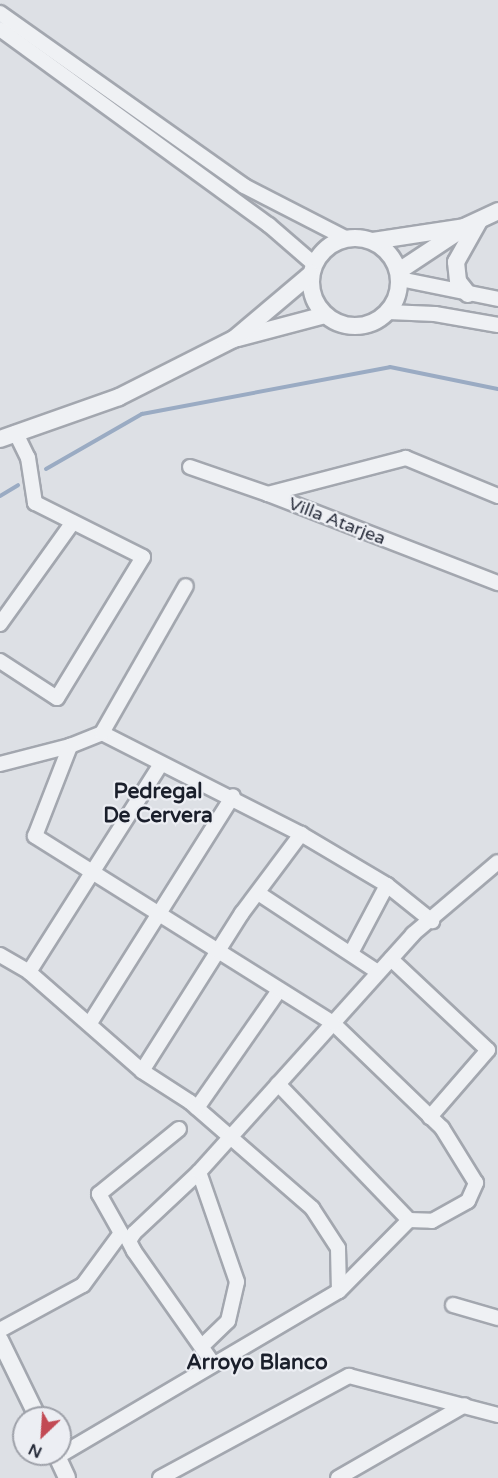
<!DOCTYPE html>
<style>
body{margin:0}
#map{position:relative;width:498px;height:1478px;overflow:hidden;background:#dde0e5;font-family:"Varela Round",sans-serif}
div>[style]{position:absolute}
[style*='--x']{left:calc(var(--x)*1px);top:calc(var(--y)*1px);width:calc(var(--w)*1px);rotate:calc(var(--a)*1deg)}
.stream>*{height:4px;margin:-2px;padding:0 2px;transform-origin:2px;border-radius:2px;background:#9aabc3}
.roads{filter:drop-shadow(2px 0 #a3a7af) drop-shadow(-2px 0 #a3a7af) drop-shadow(0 2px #a3a7af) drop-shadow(0 -2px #a3a7af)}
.minor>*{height:14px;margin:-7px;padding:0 7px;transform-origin:7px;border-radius:7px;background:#eff1f4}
.tertiary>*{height:16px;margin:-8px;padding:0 8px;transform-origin:8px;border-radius:8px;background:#eff1f4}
.tertiary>.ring{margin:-8px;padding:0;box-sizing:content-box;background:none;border:16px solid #eff1f4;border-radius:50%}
span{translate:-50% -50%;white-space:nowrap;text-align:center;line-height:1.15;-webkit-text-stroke:4.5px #eceef3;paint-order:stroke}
.street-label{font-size:18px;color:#282d3b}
.quarter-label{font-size:21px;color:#1a1f2b;font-weight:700}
.north{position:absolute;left:12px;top:1406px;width:60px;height:60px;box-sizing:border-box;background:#eceef3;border:2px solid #9ea1a9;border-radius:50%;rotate:205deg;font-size:16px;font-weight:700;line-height:24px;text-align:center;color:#282d3b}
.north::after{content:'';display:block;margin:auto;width:21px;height:27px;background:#c24a54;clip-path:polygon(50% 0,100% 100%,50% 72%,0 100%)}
</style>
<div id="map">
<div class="stream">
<i style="--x:46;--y:469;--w:111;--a:-29.8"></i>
<i style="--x:142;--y:414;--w:252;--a:-10.7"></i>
<i style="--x:390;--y:367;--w:110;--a:11.5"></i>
<i style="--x:0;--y:496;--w:21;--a:-31"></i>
</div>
<div class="roads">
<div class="minor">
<i style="--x:0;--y:13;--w:299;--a:35.3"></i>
<i style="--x:244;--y:186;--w:114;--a:27.2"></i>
<i style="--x:0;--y:29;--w:333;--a:36.1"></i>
<i style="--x:269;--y:225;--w:60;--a:40.9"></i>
<i style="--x:400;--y:279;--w:100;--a:11.5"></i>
<i style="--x:388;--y:312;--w:47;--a:2.4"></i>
<i style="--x:435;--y:314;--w:64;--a:9.9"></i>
<i style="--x:190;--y:467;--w:83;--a:19.1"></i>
<i style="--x:498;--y:496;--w:100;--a:-157.6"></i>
<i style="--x:406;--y:458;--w:143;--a:165.4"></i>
<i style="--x:268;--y:494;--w:247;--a:21.2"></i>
<i style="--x:0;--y:624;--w:125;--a:-54.4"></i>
<i style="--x:0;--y:661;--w:68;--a:33"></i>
<i style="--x:57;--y:698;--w:165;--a:-58.6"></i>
<i style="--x:143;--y:557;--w:121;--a:-153.4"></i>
<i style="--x:35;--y:503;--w:46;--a:-98.8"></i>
<i style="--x:28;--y:458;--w:28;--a:-116"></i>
<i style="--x:102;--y:733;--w:223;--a:26.9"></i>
<i style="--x:301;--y:834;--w:100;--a:30.7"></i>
<i style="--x:387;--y:885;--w:58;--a:38.7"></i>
<i style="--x:0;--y:764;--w:72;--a:-14.4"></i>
<i style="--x:258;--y:893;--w:144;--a:33.4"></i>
<i style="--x:351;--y:953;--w:77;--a:-62.1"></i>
<i style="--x:0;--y:955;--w:34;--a:30"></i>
<i style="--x:29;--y:972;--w:150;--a:41.2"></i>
<i style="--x:142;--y:1071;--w:57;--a:32.9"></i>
<i style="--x:190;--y:1102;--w:162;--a:41"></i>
<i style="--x:312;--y:1208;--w:48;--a:57"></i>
<i style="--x:338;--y:1248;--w:43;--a:88.7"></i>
<i style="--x:391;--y:959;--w:133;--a:43.2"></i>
<i style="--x:488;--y:1050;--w:89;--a:130.9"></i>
<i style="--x:29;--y:972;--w:246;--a:-57.6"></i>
<i style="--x:90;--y:1023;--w:268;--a:-57.8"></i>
<i style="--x:142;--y:1071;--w:187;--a:-57.7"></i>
<i style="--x:242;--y:913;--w:99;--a:-53.2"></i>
<i style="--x:278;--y:1084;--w:189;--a:46.1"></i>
<i style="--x:197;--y:1108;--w:141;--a:-55.1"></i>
<i style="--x:199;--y:1172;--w:116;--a:70.9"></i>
<i style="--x:237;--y:1282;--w:40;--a:103"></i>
<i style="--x:228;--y:1321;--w:36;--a:136"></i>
<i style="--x:453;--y:1305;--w:47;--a:16.1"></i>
<i style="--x:0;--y:1330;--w:94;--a:-28.5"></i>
<i style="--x:83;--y:1285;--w:64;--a:-53.8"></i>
<i style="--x:121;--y:1233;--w:45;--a:-119.4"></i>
<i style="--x:99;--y:1194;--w:103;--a:-39.1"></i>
<i style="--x:212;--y:1362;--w:136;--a:-125.1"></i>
<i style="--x:134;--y:1251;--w:11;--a:-117"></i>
<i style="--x:129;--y:1241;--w:9;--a:-58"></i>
<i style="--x:134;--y:1233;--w:89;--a:-43.2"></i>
<i style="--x:199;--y:1172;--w:320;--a:-48"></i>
<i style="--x:413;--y:934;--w:111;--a:-40.3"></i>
<i style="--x:57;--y:1457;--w:327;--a:-30.5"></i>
<i style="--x:339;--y:1291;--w:100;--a:-45.4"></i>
<i style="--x:409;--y:1220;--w:23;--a:2"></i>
<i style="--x:432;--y:1221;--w:41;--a:-29.1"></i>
<i style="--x:468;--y:1201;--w:20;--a:-66"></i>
<i style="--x:476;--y:1183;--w:65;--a:-121.7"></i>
<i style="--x:442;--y:1128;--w:151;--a:-136.1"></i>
<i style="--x:333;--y:1023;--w:352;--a:-147.9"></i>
<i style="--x:35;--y:836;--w:97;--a:-68.7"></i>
<i style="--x:70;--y:746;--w:35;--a:-22"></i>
<i style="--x:102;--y:733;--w:169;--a:-60.3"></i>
<i style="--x:160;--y:1478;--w:215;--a:-28.4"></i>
<i style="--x:349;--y:1376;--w:154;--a:14.7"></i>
<i style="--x:338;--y:1478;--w:146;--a:-29.9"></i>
</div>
<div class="tertiary">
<i class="ring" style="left:311px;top:238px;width:72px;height:72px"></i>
<i style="--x:373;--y:241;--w:92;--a:-8.7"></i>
<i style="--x:464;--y:227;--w:38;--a:-25"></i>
<i style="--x:399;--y:271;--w:74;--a:-33.5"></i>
<i style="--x:468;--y:294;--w:16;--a:-128"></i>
<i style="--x:458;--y:281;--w:19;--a:-96"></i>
<i style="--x:456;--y:262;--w:47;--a:-60.7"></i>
<i style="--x:238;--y:338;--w:90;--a:-14.8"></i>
<i style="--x:0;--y:439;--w:126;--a:-19.4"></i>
<i style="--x:119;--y:397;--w:129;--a:-26.8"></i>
<i style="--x:234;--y:339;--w:101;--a:-40.2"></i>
<i style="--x:0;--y:1340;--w:87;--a:64"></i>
<i style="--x:56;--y:1454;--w:26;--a:65"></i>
</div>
</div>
<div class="street-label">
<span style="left:337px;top:521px;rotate:21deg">Villa Atarjea</span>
</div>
<div class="quarter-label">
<span style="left:158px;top:804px">Pedregal<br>De Cervera</span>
<span style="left:257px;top:1363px">Arroyo Blanco</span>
</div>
<div class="north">N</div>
</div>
